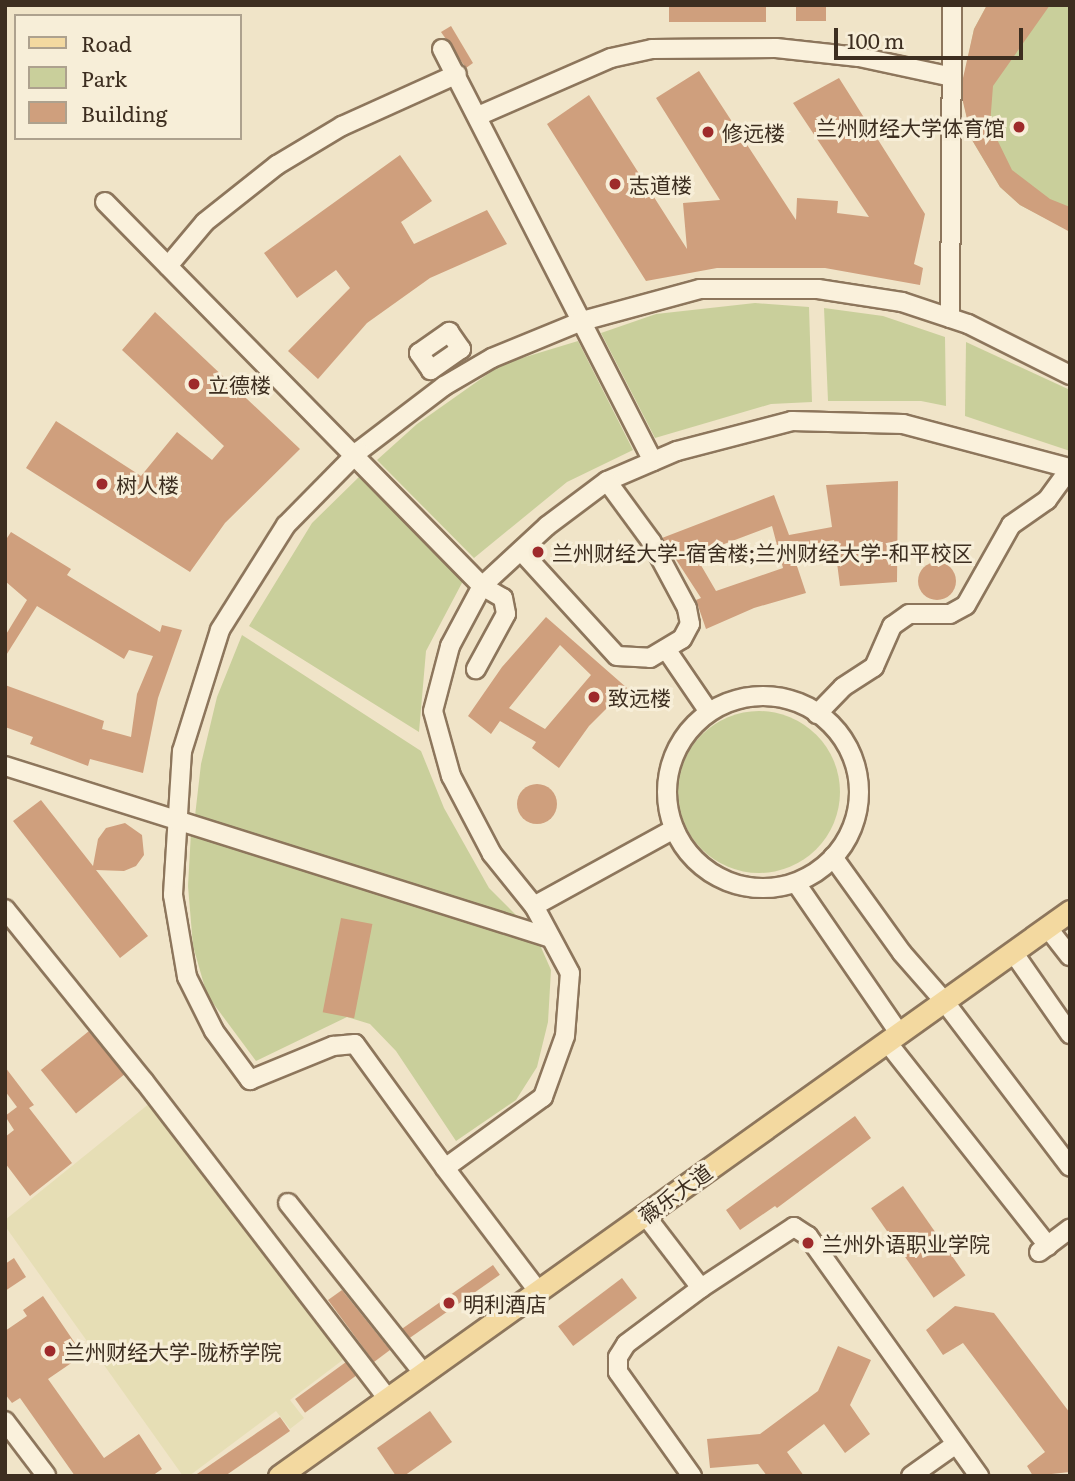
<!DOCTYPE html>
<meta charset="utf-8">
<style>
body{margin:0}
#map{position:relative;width:1075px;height:1481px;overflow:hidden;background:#f0e4c8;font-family:Literata,"Noto Sans SC",serif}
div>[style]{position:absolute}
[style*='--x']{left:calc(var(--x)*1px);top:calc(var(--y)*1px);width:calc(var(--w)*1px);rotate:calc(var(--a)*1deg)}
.farmland>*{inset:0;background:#e6deb5}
.green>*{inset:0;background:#c9cf9b}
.round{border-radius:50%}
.building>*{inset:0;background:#cf9f7d;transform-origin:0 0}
.roads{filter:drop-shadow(2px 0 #8d765c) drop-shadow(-2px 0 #8d765c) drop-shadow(0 2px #8d765c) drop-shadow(0 -2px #8d765c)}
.minor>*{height:18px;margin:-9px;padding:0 9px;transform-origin:9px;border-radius:9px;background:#faf1dc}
.minor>.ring{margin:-9px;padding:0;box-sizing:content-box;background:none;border:18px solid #faf1dc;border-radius:50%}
.major>*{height:21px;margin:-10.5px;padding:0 10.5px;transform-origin:10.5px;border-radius:10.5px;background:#f3d9a0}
.dots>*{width:19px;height:19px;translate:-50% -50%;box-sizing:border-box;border:4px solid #f7eed8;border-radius:50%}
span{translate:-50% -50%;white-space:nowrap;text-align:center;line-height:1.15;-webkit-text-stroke:6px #f7eed8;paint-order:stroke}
.poi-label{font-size:21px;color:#3d2e20}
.right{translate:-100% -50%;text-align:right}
.left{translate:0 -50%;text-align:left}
.street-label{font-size:21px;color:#3d2e20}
.frame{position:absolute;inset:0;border:7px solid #3d2e20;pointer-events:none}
.legend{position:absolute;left:14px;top:14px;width:228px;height:126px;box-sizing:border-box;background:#f7eed8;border:2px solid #ada18e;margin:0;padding:9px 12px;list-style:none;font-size:21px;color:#3d2e20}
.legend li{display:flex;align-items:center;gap:14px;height:35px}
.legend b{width:35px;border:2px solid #ada18e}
.scale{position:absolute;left:834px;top:28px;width:189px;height:32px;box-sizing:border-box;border:4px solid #3d2e20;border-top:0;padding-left:9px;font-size:21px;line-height:24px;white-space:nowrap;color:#3d2e20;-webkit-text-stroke:5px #f7eed8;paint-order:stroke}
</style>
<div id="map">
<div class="farmland">
<i style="clip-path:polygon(150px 1103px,344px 1359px,290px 1400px,304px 1418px,290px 1429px,276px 1411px,189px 1476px,183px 1476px,5px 1226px,5px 1220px)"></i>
</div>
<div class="green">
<i style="clip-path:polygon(987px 5px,1070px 5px,1070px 231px,1020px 205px,1000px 187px,972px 140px,961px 91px,974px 29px)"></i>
<i style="clip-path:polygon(755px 303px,809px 307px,812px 402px,771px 404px,655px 438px,601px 333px,656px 314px)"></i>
<i style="clip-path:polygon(824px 308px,883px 316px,945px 337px,946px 406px,921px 401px,828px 401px)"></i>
<i style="clip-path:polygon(578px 341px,633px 450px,567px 482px,474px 558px,377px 460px,417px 424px,502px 364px)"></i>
<i style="clip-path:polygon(966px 342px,1070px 390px,1070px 451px,965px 416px)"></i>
<i style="clip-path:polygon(361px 475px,463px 581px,426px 651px,419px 732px,249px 626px,312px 523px)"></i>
<i style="clip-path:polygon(242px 635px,421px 751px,444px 808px,489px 888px,522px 921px,195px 816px,201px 764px,217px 697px)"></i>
<i class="round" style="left:678px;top:711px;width:162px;height:162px"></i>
<i style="clip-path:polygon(191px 832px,540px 945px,551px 970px,548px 1022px,537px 1067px,516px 1100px,456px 1141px,396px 1051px,370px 1024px,347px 1017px,256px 1061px,207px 995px,193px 946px,188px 886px)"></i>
</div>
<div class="building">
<i style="left:669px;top:5px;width:97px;height:17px"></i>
<i style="left:796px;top:5px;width:30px;height:16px"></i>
<i style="clip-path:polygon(987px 5px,1050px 5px,993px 86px,990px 125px,1012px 170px,1050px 199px,1070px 207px,1070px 232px,1020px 205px,1000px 187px,972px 140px,963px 102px,963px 78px,974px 29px)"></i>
<i style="clip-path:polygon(451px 26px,473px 63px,466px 68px,441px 32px)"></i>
<i style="clip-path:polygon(699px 71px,796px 220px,797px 198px,838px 201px,837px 213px,869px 217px,793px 103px,839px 78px,925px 214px,914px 264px,923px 268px,920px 285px,825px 268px,717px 268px,646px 281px,547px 124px,589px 95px,687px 249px,683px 203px,720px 200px,656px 98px)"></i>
<i style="clip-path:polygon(400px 155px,432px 201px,401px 222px,414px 244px,487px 210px,507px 244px,430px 278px,367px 323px,318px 379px,288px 351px,350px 288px,336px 270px,297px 298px,264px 253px)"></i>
<i style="clip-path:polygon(155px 312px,300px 449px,225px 523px,190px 572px,26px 468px,56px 421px,141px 476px,177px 432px,212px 460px,224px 446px,122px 350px)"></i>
<i style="clip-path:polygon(evenodd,898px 481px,897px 582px,840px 586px,834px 540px,791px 548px,806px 593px,754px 608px,706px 629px,696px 600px,701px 598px,662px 538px,774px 495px,789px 535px,832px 527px,826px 485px,898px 481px,772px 526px,783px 568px,716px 591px,695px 555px,772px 526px)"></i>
<i style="clip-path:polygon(11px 532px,71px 569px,67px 575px,160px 632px,162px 625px,182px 630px,158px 698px,143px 773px,90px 759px,88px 766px,30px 744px,33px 737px,5px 727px,5px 685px,104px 721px,102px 729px,131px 737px,137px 694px,153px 656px,129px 650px,124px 659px,37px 606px,5px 657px,5px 636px,27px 600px,5px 581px,5px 541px)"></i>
<i class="round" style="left:918px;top:562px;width:38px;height:38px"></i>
<i style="clip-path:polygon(evenodd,546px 617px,627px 688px,589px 726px,559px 768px,532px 748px,536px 742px,500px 721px,491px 734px,468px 716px,502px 667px,546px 617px,560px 645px,591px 675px,545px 729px,509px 708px,560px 645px)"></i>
<i class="round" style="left:517px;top:784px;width:40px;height:40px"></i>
<i style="clip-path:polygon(41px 800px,93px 866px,98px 839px,106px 828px,125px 823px,142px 835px,144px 855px,136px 866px,124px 871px,96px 870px,148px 936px,120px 958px,13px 821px)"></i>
<i style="left:341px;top:918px;width:32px;height:96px;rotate:11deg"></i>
<i style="left:89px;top:1031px;width:56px;height:62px;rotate:51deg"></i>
<i style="clip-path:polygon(5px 1067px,34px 1105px,29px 1108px,72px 1163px,30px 1196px,5px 1163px,5px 1137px,14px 1130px,5px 1116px,17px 1107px,5px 1091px)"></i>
<i style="clip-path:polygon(855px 1116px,871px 1138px,777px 1208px,775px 1206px,740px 1230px,726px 1210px)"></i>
<i style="left:903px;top:1186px;width:109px;height:39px;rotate:55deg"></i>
<i style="clip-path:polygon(14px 1258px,26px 1277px,5px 1291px,5px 1264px)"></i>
<i style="left:493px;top:1265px;width:12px;height:111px;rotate:55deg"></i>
<i style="left:622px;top:1278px;width:25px;height:80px;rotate:53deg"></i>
<i style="clip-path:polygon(342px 1290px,390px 1350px,374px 1362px,328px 1300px)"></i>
<i style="clip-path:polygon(43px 1296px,83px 1355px,48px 1379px,104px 1458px,139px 1434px,162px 1469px,152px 1476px,75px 1476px,20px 1398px,12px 1403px,5px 1394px,5px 1331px,27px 1316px,23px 1310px)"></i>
<i style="clip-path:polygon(955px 1306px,994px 1313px,1070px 1413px,1070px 1472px,1033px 1476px,1027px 1466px,1045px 1452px,963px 1343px,943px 1355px,926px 1330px)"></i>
<i style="clip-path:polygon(838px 1346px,871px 1360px,850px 1405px,870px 1434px,845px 1453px,824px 1424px,787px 1452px,804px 1476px,767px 1476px,758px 1464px,710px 1468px,707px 1439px,760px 1434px,818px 1391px)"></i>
<i style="left:346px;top:1362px;width:17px;height:63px;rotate:54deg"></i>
<i style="clip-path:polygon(430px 1411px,452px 1442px,404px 1476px,396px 1476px,377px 1448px)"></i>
<i style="clip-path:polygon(280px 1417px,290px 1431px,225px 1476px,194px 1476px)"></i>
</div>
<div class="roads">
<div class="minor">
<i style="--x:442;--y:49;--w:463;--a:62.9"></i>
<i style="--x:478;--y:116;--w:145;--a:-23.6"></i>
<i style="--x:611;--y:58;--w:42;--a:-12.4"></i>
<i style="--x:652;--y:49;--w:124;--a:-0.5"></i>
<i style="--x:776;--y:48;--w:83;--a:6.2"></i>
<i style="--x:859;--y:57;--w:95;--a:12.1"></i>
<i style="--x:105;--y:202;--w:538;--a:45.53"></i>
<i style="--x:482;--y:586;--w:24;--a:30"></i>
<i style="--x:503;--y:598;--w:16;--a:79"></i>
<i style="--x:506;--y:614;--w:63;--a:118.6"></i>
<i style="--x:168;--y:266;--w:57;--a:-49.9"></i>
<i style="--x:205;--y:222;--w:92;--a:-38.4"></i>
<i style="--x:277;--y:165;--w:76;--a:-31"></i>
<i style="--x:342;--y:126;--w:126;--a:-24.3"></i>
<i style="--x:950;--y:318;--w:313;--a:-89.6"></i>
<i style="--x:449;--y:332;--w:21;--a:55"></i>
<i style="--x:461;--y:349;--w:37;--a:145"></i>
<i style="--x:431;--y:370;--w:21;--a:-125"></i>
<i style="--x:419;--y:353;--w:37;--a:-35"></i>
<i style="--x:1070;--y:375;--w:114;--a:-153.4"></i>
<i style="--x:968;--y:324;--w:70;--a:-161.6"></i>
<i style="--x:902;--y:302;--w:85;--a:-171.2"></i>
<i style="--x:818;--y:289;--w:118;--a:180"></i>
<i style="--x:700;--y:289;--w:122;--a:164.8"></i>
<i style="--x:582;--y:321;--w:97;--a:157.7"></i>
<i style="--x:492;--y:358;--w:56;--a:149.7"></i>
<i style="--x:444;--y:386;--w:107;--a:142.6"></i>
<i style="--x:359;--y:451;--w:104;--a:134.6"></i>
<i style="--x:286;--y:525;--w:124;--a:122.2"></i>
<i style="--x:220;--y:630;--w:127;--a:107.4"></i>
<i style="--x:182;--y:751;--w:144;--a:93.6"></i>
<i style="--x:173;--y:895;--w:83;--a:80.3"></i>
<i style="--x:187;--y:977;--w:60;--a:63.4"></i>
<i style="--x:214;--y:1031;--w:61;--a:53.7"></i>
<i style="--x:250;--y:1080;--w:90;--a:-22.3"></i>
<i style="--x:333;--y:1046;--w:22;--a:-5"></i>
<i style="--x:355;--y:1044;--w:153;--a:54"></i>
<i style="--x:445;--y:1168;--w:121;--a:-35.9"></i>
<i style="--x:543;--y:1097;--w:65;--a:-70.2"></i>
<i style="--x:565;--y:1036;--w:63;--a:-85.5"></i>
<i style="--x:570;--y:973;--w:76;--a:-118.2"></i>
<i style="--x:534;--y:906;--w:67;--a:-128.9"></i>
<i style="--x:492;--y:854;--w:88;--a:-117.7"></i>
<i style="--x:451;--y:776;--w:67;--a:-105.5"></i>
<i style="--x:433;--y:711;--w:67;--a:-75.3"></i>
<i style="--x:450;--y:646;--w:68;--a:-61.9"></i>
<i style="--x:482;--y:586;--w:88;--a:-42.7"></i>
<i style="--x:547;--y:526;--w:75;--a:-36.9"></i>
<i style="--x:607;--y:481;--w:76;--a:-23.2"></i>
<i style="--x:677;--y:451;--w:119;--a:-14.6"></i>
<i style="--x:792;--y:421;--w:111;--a:1.5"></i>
<i style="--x:903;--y:424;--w:173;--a:14.8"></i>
<i style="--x:521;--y:551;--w:142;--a:47.6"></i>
<i style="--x:617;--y:656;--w:33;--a:3"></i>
<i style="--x:650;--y:658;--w:37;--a:-31"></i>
<i style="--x:682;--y:639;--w:17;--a:-62"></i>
<i style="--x:690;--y:624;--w:16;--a:-101"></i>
<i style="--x:687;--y:608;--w:76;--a:-118.2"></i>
<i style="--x:651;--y:541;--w:74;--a:-126.3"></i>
<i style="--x:666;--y:649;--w:76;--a:55.7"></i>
<i class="ring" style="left:667px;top:696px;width:174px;height:174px"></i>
<i style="--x:817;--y:714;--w:37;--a:-46"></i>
<i style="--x:843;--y:687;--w:37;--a:-33"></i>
<i style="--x:874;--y:667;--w:45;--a:-66.3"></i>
<i style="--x:892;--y:626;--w:21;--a:-35"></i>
<i style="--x:909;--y:614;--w:41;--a:0"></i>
<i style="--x:950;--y:614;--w:18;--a:-29"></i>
<i style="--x:966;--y:605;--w:92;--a:-60.6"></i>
<i style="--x:1011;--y:525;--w:44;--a:-34.8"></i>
<i style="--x:1047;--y:500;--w:39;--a:-54"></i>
<i style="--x:5;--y:766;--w:572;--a:17.49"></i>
<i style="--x:833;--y:857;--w:118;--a:54.3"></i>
<i style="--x:902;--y:953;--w:64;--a:48.8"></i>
<i style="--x:944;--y:1001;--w:208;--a:52.8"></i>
<i style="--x:796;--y:883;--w:182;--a:55.5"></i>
<i style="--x:534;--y:906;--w:160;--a:-28.8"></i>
<i style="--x:5;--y:909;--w:221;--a:51.1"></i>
<i style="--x:144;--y:1081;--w:401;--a:52.5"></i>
<i style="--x:1047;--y:927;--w:37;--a:52"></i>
<i style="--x:1013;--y:952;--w:100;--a:55.2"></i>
<i style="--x:887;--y:1042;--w:260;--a:51.7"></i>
<i style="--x:445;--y:1168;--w:154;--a:52.9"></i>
<i style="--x:288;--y:1203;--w:217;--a:51.5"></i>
<i style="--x:645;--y:1215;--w:92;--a:52.5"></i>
<i style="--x:1039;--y:1252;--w:39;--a:-37"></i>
<i style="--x:5;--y:1421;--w:68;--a:52.8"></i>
<i style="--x:692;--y:1476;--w:128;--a:-125.4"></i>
<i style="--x:618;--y:1372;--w:15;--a:-90"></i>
<i style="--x:618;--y:1357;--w:15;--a:-58"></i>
<i style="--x:626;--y:1344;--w:94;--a:-36.7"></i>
<i style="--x:701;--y:1288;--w:111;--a:-33.3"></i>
<i style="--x:794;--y:1227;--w:17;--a:33"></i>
<i style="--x:808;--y:1236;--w:295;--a:54.5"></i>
<i style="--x:911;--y:1476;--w:55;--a:-35.4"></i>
</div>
<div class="major">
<i style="--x:279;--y:1476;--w:972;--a:-35.54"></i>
</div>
</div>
<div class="dots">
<i style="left:1019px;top:127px;background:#9e2a2b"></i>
<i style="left:708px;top:132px;background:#9e2a2b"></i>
<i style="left:615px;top:184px;background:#9e2a2b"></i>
<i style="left:194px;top:384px;background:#9e2a2b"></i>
<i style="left:102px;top:484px;background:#9e2a2b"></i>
<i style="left:538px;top:552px;background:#9e2a2b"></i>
<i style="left:594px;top:697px;background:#9e2a2b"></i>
<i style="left:808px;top:1243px;background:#9e2a2b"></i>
<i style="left:449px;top:1303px;background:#9e2a2b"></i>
<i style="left:50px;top:1351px;background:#9e2a2b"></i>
</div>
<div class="poi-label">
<span class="right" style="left:1005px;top:127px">兰州财经大学体育馆</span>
<span class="left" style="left:722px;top:132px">修远楼</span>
<span class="left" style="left:629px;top:184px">志道楼</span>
<span class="left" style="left:208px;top:384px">立德楼</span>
<span class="left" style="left:116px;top:484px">树人楼</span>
<span class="left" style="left:552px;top:552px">兰州财经大学-宿舍楼;兰州财经大学-和平校区</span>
<span class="left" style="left:608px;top:697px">致远楼</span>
<span class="left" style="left:822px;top:1243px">兰州外语职业学院</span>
<span class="left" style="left:463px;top:1303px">明利酒店</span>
<span class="left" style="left:64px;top:1351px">兰州财经大学-陇桥学院</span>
</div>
<div class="street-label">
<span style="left:675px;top:1193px;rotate:-36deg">薇乐大道</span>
</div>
<div class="frame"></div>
<ul class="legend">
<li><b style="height:9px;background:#f3d9a0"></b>Road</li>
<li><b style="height:19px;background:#c9cf9b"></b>Park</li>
<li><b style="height:19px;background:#cf9f7d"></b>Building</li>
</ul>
<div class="scale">100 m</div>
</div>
